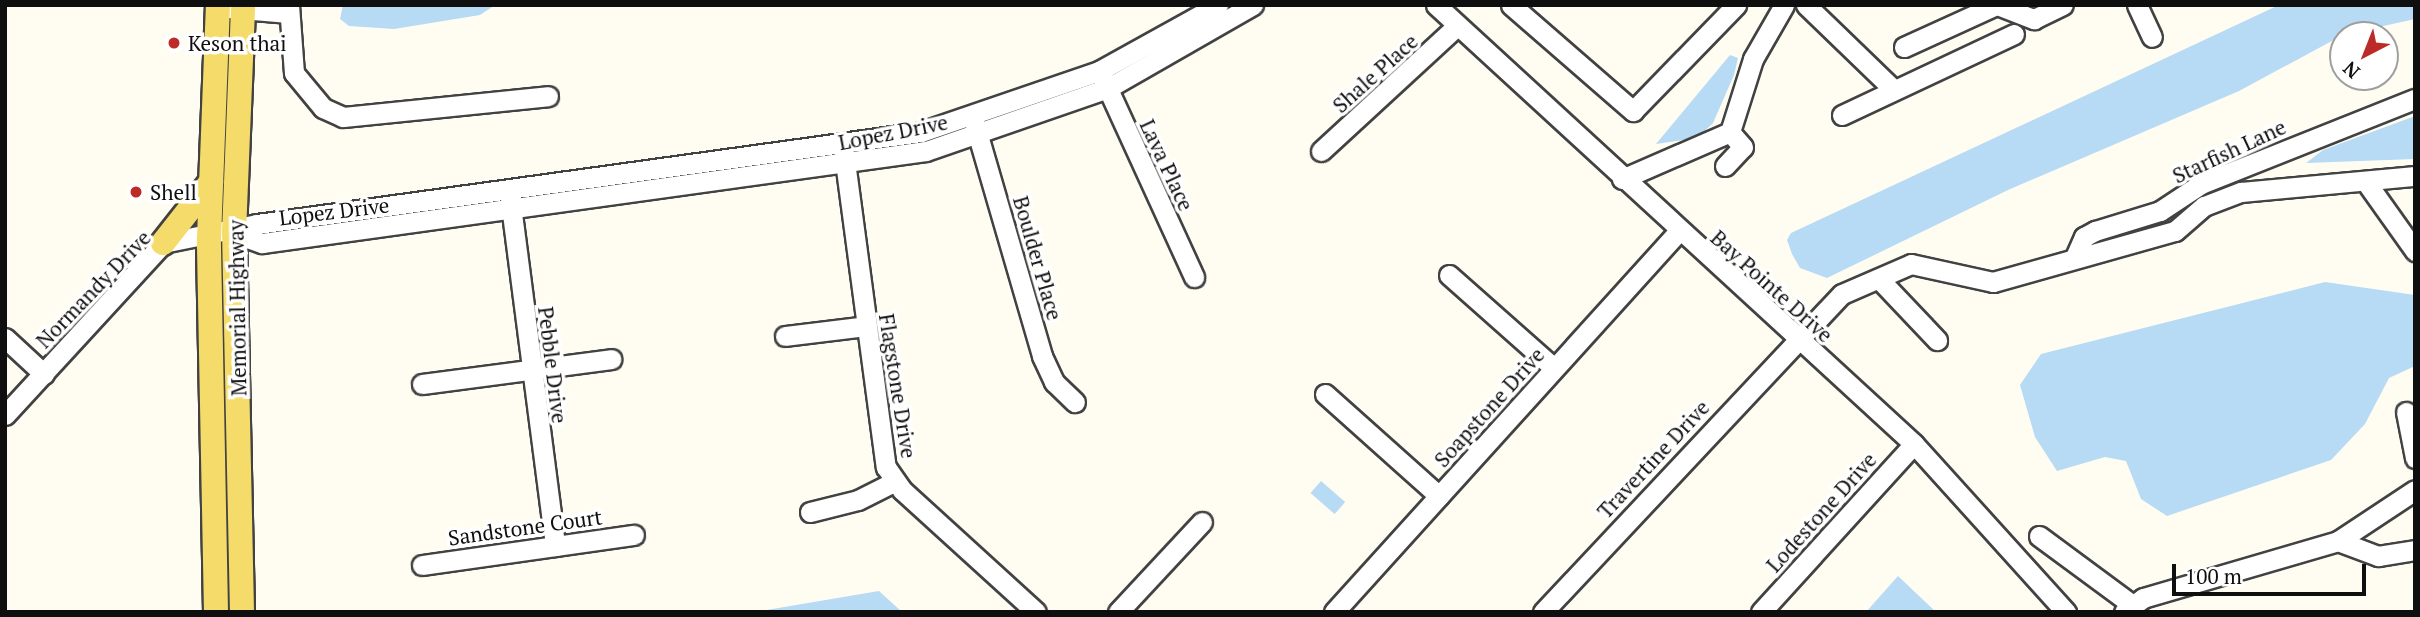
<!DOCTYPE html>
<style>
body{margin:0}
#map{position:relative;width:2420px;height:617px;overflow:hidden;background:#fffdf1;font-family:"PT Serif",serif}
div>[style]{position:absolute}
[style*='--x']{left:calc(var(--x)*1px);top:calc(var(--y)*1px);width:calc(var(--w)*1px);rotate:calc(var(--a)*1deg)}
.water>*{inset:0;background:#b7daf5;transform-origin:0 0}
.roads{filter:drop-shadow(2px 0 #424242) drop-shadow(-2px 0 #424242) drop-shadow(0 2px #424242) drop-shadow(0 -2px #424242)}
.minor>*{height:19px;margin:-9.5px;padding:0 9.5px;transform-origin:9.5px;border-radius:9.5px;background:#fff}
.major>*{height:24px;margin:-12px;padding:0 12px;transform-origin:12px;border-radius:12px;background:#f5dc6a}
.dots>*{width:19px;height:19px;translate:-50% -50%;box-sizing:border-box;border:4px solid #fff;border-radius:50%}
span{translate:-50% -50%;white-space:nowrap;text-align:center;line-height:1.15;-webkit-text-stroke:7px #fff;paint-order:stroke}
.poi-label{font-size:21px;color:#0f0f0f}
.left{translate:0 -50%;text-align:left}
.street-label{font-size:21px;color:#0f0f0f}
.frame{position:absolute;inset:0;border:7px solid #0f0f0f;pointer-events:none}
.north{position:absolute;left:2329px;top:21px;width:70px;height:70px;box-sizing:border-box;background:#fff;border:2px solid #9f9f9f;border-radius:50%;rotate:222deg;font-size:19px;font-weight:700;line-height:28px;text-align:center;color:#0f0f0f}
.north::after{content:'';display:block;margin:auto;width:24px;height:32px;background:#bd2b29;clip-path:polygon(50% 0,100% 100%,50% 72%,0 100%)}
.scale{position:absolute;left:2172px;top:564px;width:194px;height:32px;box-sizing:border-box;border:4px solid #0f0f0f;border-top:0;padding-left:9px;font-size:21px;line-height:24px;white-space:nowrap;color:#0f0f0f;-webkit-text-stroke:5px #fff;paint-order:stroke}
</style>
<div id="map">
<div class="water">
<i style="clip-path:polygon(343px 5px,495px 5px,480px 15px,394px 29px,349px 26px,340px 19px)"></i>
<i style="clip-path:polygon(2279px 5px,2415px 5px,2415px 19px,2343px 35px,2239px 91px,2008px 190px,1827px 278px,1800px 268px,1792px 254px,1787px 240px,1791px 233px)"></i>
<i style="clip-path:polygon(1730px 55px,1738px 58px,1734px 75px,1713px 123px,1697px 138px,1656px 144px)"></i>
<i style="clip-path:polygon(2415px 116px,2415px 159px,2306px 163px,2323px 150px)"></i>
<i style="clip-path:polygon(2325px 282px,2415px 295px,2415px 366px,2389px 378px,2365px 424px,2331px 460px,2167px 516px,2141px 499px,2126px 461px,2105px 457px,2057px 471px,2035px 437px,2020px 385px,2041px 354px)"></i>
<i style="left:1321px;top:481px;width:32px;height:16px;rotate:41deg"></i>
<i style="clip-path:polygon(1898px 576px,1936px 612px,1866px 612px)"></i>
<i style="clip-path:polygon(879px 591px,902px 612px,755px 612px)"></i>
</div>
<div class="roads">
<div class="minor">
<i style="--x:289;--y:5;--w:68;--a:85.8"></i>
<i style="--x:294;--y:73;--w:45;--a:50.4"></i>
<i style="--x:323;--y:108;--w:22;--a:24"></i>
<i style="--x:343;--y:117;--w:206;--a:-5.8"></i>
<i style="--x:1436;--y:5;--w:649;--a:42.56"></i>
<i style="--x:1914;--y:444;--w:227;--a:47.9"></i>
<i style="--x:1511;--y:5;--w:162;--a:41"></i>
<i style="--x:1633;--y:111;--w:148;--a:-45.8"></i>
<i style="--x:1806;--y:5;--w:118;--a:44"></i>
<i style="--x:1997;--y:5;--w:40;--a:21"></i>
<i style="--x:2034;--y:19;--w:32;--a:-26"></i>
<i style="--x:2137;--y:5;--w:35;--a:65"></i>
<i style="--x:229;--y:8;--w:60;--a:4.8"></i>
<i style="--x:1904;--y:47;--w:101;--a:-24.5"></i>
<i style="--x:1103;--y:78;--w:219;--a:65.4"></i>
<i style="--x:1842;--y:115;--w:190;--a:-25.2"></i>
<i style="--x:975;--y:125;--w:241;--a:73.8"></i>
<i style="--x:1042;--y:356;--w:29;--a:65"></i>
<i style="--x:1054;--y:382;--w:29;--a:44"></i>
<i style="--x:1321;--y:151;--w:185;--a:-42.6"></i>
<i style="--x:844;--y:154;--w:316;--a:82.4"></i>
<i style="--x:886;--y:467;--w:28;--a:55"></i>
<i style="--x:902;--y:490;--w:181;--a:42.3"></i>
<i style="--x:1725;--y:166;--w:26;--a:-47"></i>
<i style="--x:1743;--y:147;--w:20;--a:-131"></i>
<i style="--x:1622;--y:179;--w:118;--a:-23.5"></i>
<i style="--x:1730;--y:132;--w:77;--a:-72.5"></i>
<i style="--x:1753;--y:59;--w:62;--a:-60.1"></i>
<i style="--x:2366;--y:182;--w:85;--a:54.6"></i>
<i style="--x:510;--y:198;--w:351;--a:82.6"></i>
<i style="--x:234;--y:233;--w:30;--a:20"></i>
<i style="--x:262;--y:243;--w:670;--a:-7.89"></i>
<i style="--x:926;--y:151;--w:193;--a:-19.1"></i>
<i style="--x:1108;--y:88;--w:167;--a:-29.8"></i>
<i style="--x:2075;--y:257;--w:22;--a:-66"></i>
<i style="--x:2084;--y:237;--w:13;--a:-29"></i>
<i style="--x:2095;--y:231;--w:68;--a:-17.1"></i>
<i style="--x:2160;--y:211;--w:49;--a:-33.4"></i>
<i style="--x:2201;--y:184;--w:230;--a:-21.7"></i>
<i style="--x:1449;--y:275;--w:140;--a:41.5"></i>
<i style="--x:1880;--y:280;--w:83;--a:46.5"></i>
<i style="--x:785;--y:336;--w:82;--a:-7"></i>
<i style="--x:5;--y:338;--w:53;--a:42.7"></i>
<i style="--x:422;--y:384;--w:191;--a:-7.5"></i>
<i style="--x:1325;--y:394;--w:153;--a:41.8"></i>
<i style="--x:2406;--y:412;--w:47;--a:78.9"></i>
<i style="--x:5;--y:415;--w:234;--a:-47.4"></i>
<i style="--x:163;--y:243;--w:96;--a:-11.4"></i>
<i style="--x:257;--y:224;--w:670;--a:-7.89"></i>
<i style="--x:921;--y:132;--w:188;--a:-18.9"></i>
<i style="--x:1099;--y:71;--w:136;--a:-29"></i>
<i style="--x:810;--y:512;--w:49;--a:-14"></i>
<i style="--x:858;--y:500;--w:40;--a:-26.6"></i>
<i style="--x:2039;--y:536;--w:113;--a:36.4"></i>
<i style="--x:2338;--y:541;--w:43;--a:20.6"></i>
<i style="--x:2378;--y:556;--w:37;--a:-9"></i>
<i style="--x:422;--y:565;--w:214;--a:-8.1"></i>
<i style="--x:1118;--y:612;--w:123;--a:-47"></i>
<i style="--x:1334;--y:612;--w:513;--a:-47.85"></i>
<i style="--x:1543;--y:612;--w:436;--a:-46.8"></i>
<i style="--x:1842;--y:294;--w:75;--a:-23.5"></i>
<i style="--x:1911;--y:264;--w:84;--a:12.4"></i>
<i style="--x:1993;--y:282;--w:189;--a:-15.7"></i>
<i style="--x:2175;--y:231;--w:38;--a:-41"></i>
<i style="--x:2204;--y:206;--w:40;--a:-21"></i>
<i style="--x:2241;--y:192;--w:175;--a:-5.3"></i>
<i style="--x:1761;--y:612;--w:227;--a:-47.7"></i>
<i style="--x:2124;--y:612;--w:24;--a:-36"></i>
<i style="--x:2143;--y:598;--w:203;--a:-16.3"></i>
<i style="--x:2338;--y:541;--w:92;--a:-33.5"></i>
</div>
<div class="major">
<i style="--x:163;--y:243;--w:78;--a:-51.8"></i>
<i style="--x:216;--y:612;--w:374;--a:-91.1"></i>
<i style="--x:209;--y:238;--w:233;--a:-87.8"></i>
<i style="--x:242;--y:612;--w:379;--a:-91.2"></i>
<i style="--x:234;--y:233;--w:228;--a:-87.7"></i>
</div>
</div>
<div class="dots">
<i style="left:174px;top:43px;background:#bd2b29"></i>
<i style="left:136px;top:192px;background:#bd2b29"></i>
</div>
<div class="poi-label">
<span class="left" style="left:188px;top:43px">Keson thai</span>
<span class="left" style="left:150px;top:192px">Shell</span>
</div>
<div class="street-label">
<span style="left:1375px;top:73px;rotate:-42deg">Shale Place</span>
<span style="left:893px;top:132px;rotate:-11deg">Lopez Drive</span>
<span style="left:2229px;top:151px;rotate:-25deg">Starfish Lane</span>
<span style="left:1167px;top:165px;rotate:65deg">Lava Place</span>
<span style="left:334px;top:211px;rotate:-7deg">Lopez Drive</span>
<span style="left:1038px;top:258px;rotate:74deg">Boulder Place</span>
<span style="left:1772px;top:286px;rotate:42deg">Bay Pointe Drive</span>
<span style="left:93px;top:289px;rotate:-46deg">Normandy Drive</span>
<span style="left:237px;top:308px;rotate:-91deg">Memorial Highway</span>
<span style="left:553px;top:365px;rotate:83deg">Pebble Drive</span>
<span style="left:898px;top:386px;rotate:81deg">Flagstone Drive</span>
<span style="left:1489px;top:407px;rotate:-48deg">Soapstone Drive</span>
<span style="left:1653px;top:459px;rotate:-47deg">Travertine Drive</span>
<span style="left:1821px;top:512px;rotate:-48deg">Lodestone Drive</span>
<span style="left:525px;top:527px;rotate:-8deg">Sandstone Court</span>
</div>
<div class="frame"></div>
<div class="north">N</div>
<div class="scale">100 m</div>
</div>
